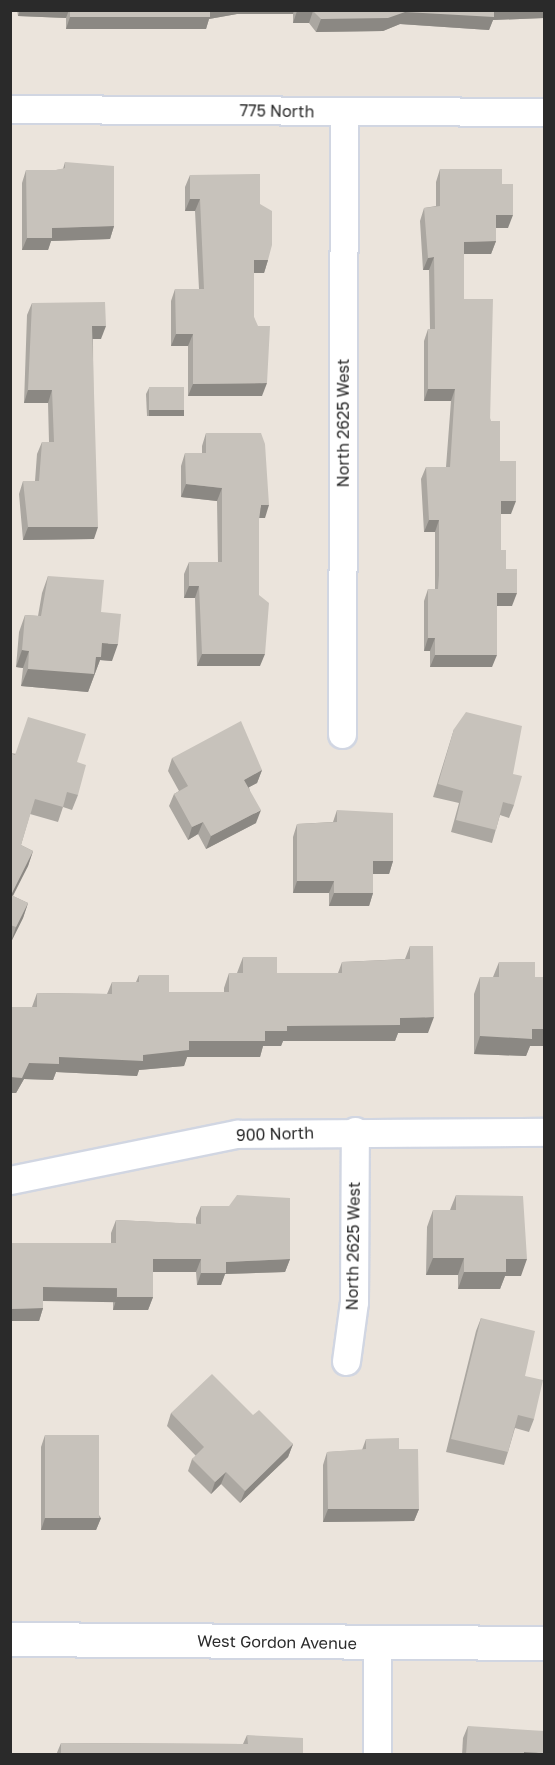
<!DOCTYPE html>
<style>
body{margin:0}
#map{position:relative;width:555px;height:1765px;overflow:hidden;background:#ebe4dc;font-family:"Golos Text",sans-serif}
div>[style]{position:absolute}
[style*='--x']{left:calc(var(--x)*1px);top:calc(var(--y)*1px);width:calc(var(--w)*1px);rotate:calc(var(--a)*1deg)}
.roads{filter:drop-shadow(2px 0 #d1d6e2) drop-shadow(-2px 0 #d1d6e2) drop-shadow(0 2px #d1d6e2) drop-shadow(0 -2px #d1d6e2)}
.minor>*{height:27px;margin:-13.5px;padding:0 13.5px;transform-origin:13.5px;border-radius:13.5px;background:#fff}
.secondary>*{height:33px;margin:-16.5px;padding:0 16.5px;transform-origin:16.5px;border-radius:16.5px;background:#fff}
.wall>*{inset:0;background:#aba7a1}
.shaded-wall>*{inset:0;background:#8b8883;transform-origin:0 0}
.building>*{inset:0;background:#c7c2bb;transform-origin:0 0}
span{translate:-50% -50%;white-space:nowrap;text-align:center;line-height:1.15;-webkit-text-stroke:5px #fff;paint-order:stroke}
.street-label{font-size:16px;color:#2a2a2a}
.frame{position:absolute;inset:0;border:12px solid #2a2a2a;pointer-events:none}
</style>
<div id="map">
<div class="roads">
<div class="minor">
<i style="--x:10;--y:109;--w:534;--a:0.32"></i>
<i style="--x:342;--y:734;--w:622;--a:-89.82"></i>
<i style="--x:10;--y:1180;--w:232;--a:-11.5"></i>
<i style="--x:237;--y:1134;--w:307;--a:-0.4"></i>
<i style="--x:346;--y:1361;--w:60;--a:-82.3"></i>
<i style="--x:354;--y:1302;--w:171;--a:-89.7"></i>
<i style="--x:377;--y:1643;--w:111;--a:90"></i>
</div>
<div class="secondary">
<i style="--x:10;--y:1639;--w:534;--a:0.43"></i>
</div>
</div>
<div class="wall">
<i style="clip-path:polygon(17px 10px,544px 10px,544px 18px,493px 20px,489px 30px,400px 24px,383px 31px,316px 32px,309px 23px,293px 23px,293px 14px,237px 14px,209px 19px,206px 29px,66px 29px,66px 18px,18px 16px)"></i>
<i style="clip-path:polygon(65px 162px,114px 226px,110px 239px,51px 241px,48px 250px,22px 250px,22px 183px,26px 170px,56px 170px,63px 169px)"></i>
<i style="clip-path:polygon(440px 169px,502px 184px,508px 228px,496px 228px,496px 241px,491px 254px,464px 254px,464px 299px,511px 514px,501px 514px,501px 550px,506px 569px,512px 606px,497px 606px,492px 667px,430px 667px,430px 651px,424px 651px,424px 601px,428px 589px,435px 589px,435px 532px,424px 532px,421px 479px,426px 467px,446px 467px,451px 401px,424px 401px,424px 341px,428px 329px,430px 329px,429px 270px,423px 270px,420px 221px,424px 208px,436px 206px,436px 182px)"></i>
<i style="clip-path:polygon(190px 175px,260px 204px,268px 260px,264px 273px,254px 273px,254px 317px,262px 396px,188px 396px,188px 346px,171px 346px,171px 301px,175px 289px,199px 289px,195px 211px,185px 211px,185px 187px)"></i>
<i style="clip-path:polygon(32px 303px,101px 339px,93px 339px,94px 539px,23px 540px,19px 494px,23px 481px,35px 481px,37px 454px,42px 442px,49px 442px,48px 403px,24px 403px,27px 315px)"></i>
<i style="clip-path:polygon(149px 388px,184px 410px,182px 416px,147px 416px,146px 394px)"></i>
<i style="clip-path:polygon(206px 433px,265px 518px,259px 518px,259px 595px,260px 666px,197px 666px,195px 598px,184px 598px,184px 574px,189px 562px,218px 562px,217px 501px,181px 497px,181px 466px,185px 453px,202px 453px,202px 446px)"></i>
<i style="clip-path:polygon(48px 576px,101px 612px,112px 661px,100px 660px,88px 692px,21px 686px,23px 668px,16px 667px,19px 632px,25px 615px,38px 616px,42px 593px)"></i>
<i style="clip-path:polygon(454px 729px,513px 774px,514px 805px,509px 818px,500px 815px,492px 843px,451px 832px,459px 803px,433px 797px)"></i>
<i style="clip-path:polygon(10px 753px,77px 762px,78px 795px,72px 810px,63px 807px,58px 822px,30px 814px,21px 845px,33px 851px,28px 866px,13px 896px,28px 903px,23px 918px,11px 942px)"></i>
<i style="clip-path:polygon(172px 758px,262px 770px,257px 783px,249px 787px,256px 823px,206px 849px,198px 834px,188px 840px,169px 806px,174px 794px,179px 791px,168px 771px)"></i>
<i style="clip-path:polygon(337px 810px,393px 861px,389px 874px,373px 874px,373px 893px,369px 906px,329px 906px,329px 893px,293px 893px,293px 837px,297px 824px,333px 822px)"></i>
<i style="clip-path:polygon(410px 946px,428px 1033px,398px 1033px,395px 1041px,283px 1041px,281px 1046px,263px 1046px,260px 1057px,187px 1057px,184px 1066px,139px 1070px,137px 1076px,56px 1072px,53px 1080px,24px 1079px,16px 1093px,10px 1093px,10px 1007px,32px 1007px,37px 993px,107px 994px,112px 982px,136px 982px,139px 975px,169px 992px,224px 992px,224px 988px,229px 973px,237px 973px,243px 957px,277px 973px,338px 973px,342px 962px,405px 959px)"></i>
<i style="clip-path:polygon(499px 962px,535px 977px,544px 1046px,530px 1046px,526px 1056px,474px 1054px,474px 994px,480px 977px,493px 977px)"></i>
<i style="clip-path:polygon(456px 1195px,521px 1276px,505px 1276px,500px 1289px,458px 1289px,458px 1275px,426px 1275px,427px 1227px,433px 1210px,450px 1210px)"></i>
<i style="clip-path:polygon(201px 1206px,290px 1259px,285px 1272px,225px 1274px,221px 1285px,197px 1285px,196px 1272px,153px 1272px,153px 1297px,148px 1310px,113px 1310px,113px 1301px,43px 1300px,43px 1308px,39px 1321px,10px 1321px,10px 1243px,111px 1243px,111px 1233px,116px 1220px,196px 1224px,196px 1218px)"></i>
<i style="clip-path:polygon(481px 1318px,525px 1376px,534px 1419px,529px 1432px,515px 1428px,508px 1452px,504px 1465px,446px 1452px,476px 1331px)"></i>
<i style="clip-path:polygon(171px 1413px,253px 1415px,293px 1444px,288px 1457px,240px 1503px,221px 1484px,211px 1494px,188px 1471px,192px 1459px,196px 1456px,167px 1426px)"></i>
<i style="clip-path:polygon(45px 1435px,101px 1518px,96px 1530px,41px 1530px,41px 1447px)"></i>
<i style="clip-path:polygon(366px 1439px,399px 1449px,419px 1509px,414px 1521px,323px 1522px,323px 1465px,327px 1452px,362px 1450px)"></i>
<i style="clip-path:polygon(468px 1726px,544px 1755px,462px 1755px,463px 1738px)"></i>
<i style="clip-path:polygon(247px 1735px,303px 1755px,56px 1755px,61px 1743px,243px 1744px)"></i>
</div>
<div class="shaded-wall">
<i style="clip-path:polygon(20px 10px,69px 10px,66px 18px,18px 16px)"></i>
<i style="clip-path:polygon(209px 10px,294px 10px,293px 14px,237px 14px,209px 19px,206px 29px,66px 29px,70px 17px)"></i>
<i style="clip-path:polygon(493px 10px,544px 10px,544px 18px,493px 20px,489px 30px,400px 24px,383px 31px,316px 32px,321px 19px,405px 12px)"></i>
<i style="clip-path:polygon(297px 11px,313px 11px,309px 23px,293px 23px)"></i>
<i style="clip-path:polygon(190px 199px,200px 199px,195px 211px,185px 211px)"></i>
<i style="clip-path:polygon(496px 215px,513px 215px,508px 228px,491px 228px)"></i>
<i style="clip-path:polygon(114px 226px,110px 239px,51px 241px,48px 250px,22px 250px,27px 238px,52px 228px)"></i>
<i style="clip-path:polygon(496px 241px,491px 254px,460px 254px,464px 242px)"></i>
<i style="clip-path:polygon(434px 257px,429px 270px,423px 270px,428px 258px)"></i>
<i style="clip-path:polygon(254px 260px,268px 260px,264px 273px,249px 273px)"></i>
<i style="clip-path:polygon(92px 326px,106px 326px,101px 339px,88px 339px)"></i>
<i style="clip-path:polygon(176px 334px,193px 334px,188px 346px,171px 346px)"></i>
<i style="clip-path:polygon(267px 383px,262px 396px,188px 396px,193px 384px)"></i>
<i style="clip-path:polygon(428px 389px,455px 389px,451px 401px,424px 401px)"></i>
<i style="clip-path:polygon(28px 390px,52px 390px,48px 403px,24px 403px)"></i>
<i style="left:149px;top:410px;width:35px;height:6px"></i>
<i style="clip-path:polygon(186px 484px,222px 488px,217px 501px,181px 497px)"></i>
<i style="clip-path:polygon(501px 501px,516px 501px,511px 514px,496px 514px)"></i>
<i style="clip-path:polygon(261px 505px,269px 505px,265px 518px,257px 518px)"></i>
<i style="clip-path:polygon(429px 520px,439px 520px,435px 532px,424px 532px)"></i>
<i style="clip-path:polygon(28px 527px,98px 527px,94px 539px,23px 540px)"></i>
<i style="clip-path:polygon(189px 586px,199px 586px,195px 598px,184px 598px)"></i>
<i style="clip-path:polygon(497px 593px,517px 593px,512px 606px,492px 606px)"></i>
<i style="clip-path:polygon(428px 638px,435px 638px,430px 651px,424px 651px)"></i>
<i style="clip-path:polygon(102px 643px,118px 644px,112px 661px,100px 660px,88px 692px,21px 686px,28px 669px)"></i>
<i style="clip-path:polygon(22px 650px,29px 651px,23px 668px,16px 667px)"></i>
<i style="clip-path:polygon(202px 654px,265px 654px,260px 666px,197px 666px)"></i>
<i style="clip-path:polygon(435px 655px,497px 655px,492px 667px,430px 667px)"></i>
<i style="clip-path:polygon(262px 770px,257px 783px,240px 792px,244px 780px)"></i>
<i style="clip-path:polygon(261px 810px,256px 823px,206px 849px,211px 836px)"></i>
<i style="clip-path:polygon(203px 822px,198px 834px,188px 840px,192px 827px)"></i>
<i style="clip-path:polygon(33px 851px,28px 866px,10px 901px,10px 897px)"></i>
<i style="clip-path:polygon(373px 861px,393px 861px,389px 874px,369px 874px)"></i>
<i style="clip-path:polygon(297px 881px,334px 881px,329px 893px,293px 893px)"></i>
<i style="clip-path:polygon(334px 893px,373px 893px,369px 906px,329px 906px)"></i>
<i style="clip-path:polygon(28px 903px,23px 918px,11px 942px,16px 927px)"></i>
<i style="clip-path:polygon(434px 1017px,428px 1033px,398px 1033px,395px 1041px,283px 1041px,281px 1046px,263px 1046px,260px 1057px,187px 1057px,184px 1066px,139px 1070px,137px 1076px,56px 1072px,53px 1080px,24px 1079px,16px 1093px,10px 1093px,10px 1077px,29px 1063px,59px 1057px,143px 1055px,189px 1041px,265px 1031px,287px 1026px,400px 1018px)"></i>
<i style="clip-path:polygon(532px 1029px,544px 1029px,544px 1046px,530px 1046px,526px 1056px,474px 1054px,480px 1036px)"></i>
<i style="clip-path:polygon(433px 1258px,464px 1258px,458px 1275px,426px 1275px)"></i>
<i style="clip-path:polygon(153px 1259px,201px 1259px,196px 1272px,149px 1272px)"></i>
<i style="clip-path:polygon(290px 1259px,285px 1272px,225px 1274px,221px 1285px,197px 1285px,201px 1273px,226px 1262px)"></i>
<i style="clip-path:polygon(506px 1259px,527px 1259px,521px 1276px,505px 1276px,500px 1289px,458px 1289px,464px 1272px)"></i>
<i style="left:43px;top:1287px;width:74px;height:14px;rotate:1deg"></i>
<i style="clip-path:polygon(117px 1297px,153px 1297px,148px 1310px,113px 1310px)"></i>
<i style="clip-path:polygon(43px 1308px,39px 1321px,10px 1321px,10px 1309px)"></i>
<i style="clip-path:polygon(293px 1444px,288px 1457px,240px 1503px,245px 1491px)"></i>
<i style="clip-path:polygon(226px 1472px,221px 1484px,211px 1494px,215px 1482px)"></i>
<i style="clip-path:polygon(328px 1509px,419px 1509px,414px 1521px,323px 1522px)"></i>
<i style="clip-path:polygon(45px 1518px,101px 1518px,96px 1530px,41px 1530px)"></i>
<i style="clip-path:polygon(524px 1752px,544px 1753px,544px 1755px,523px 1755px)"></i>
</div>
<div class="building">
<i style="left:70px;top:10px;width:140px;height:7px"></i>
<i style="clip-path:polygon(494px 10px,494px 17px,405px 12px,388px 18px,321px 19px,313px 11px,297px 11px)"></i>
<i style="clip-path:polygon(65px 162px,114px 166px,114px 226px,52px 228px,52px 238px,27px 238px,26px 170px,56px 170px,65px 168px)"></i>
<i style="clip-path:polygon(440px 169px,502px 169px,502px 184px,513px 184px,513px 215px,496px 215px,496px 241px,464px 242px,464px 299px,493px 299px,490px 421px,500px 421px,500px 461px,516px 461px,516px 501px,501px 501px,501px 550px,506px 550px,506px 569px,517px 569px,517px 593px,497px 593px,497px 655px,435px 655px,435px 638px,428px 638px,428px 589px,438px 589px,439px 575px,439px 520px,429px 520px,426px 467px,450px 467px,455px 389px,428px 389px,428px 329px,435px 329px,434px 257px,428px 258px,424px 208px,440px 206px)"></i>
<i style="clip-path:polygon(260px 174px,260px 204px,272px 211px,272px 245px,268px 260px,254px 260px,254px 317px,258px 326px,270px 326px,267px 383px,193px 384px,193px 334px,176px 334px,175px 289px,204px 289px,200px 199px,190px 199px,190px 175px)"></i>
<i style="clip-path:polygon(105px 302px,106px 326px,92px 326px,98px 527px,28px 527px,23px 481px,39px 481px,42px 442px,54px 442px,52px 390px,28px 390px,32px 303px)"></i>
<i style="left:184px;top:387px;width:23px;height:35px;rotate:90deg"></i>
<i style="clip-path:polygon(206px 433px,261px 433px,265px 444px,269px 505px,261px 505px,259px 520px,259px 595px,269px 603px,265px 654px,202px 654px,199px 586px,189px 586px,189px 562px,222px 562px,222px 488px,186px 484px,185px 453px,206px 453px)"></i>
<i style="clip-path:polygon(48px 576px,104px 580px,101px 612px,121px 614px,118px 644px,102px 643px,101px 657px,96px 657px,94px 674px,28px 669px,29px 651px,22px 650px,25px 615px,41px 616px)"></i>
<i style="clip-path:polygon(466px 712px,522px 726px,513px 774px,522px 776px,514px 805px,503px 802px,496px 830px,456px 820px,463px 791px,438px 784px,454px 729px)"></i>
<i style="clip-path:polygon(28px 717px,86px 734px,77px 762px,86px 765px,78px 795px,67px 792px,63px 807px,35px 799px,21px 845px,33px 851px,11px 895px,28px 903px,16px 927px,10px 925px,10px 753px,15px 755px)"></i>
<i style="clip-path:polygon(241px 721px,262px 770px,244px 780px,261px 810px,211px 836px,203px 822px,192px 827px,174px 794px,188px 786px,172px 758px)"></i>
<i style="clip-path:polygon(337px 810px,393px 813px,393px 861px,373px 861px,373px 893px,334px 893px,334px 881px,297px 881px,297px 824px,337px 822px)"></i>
<i style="clip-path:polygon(410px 946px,433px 946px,434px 1017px,400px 1018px,400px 1025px,287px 1026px,287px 1031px,265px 1031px,265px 1041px,189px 1041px,189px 1050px,143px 1055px,143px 1061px,59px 1057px,59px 1064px,29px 1063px,22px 1078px,10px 1077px,10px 1007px,37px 1007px,37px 993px,112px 994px,112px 982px,139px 982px,139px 975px,169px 975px,169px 992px,229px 992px,229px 973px,243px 973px,243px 957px,277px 957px,277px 973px,342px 973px,342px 962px,410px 959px)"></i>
<i style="clip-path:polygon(499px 962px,535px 962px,535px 977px,544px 977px,544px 1029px,532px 1029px,532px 1039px,480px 1036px,480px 977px,499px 977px)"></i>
<i style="clip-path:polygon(237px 1195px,290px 1198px,290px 1259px,226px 1262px,226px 1273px,201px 1273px,201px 1259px,153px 1259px,153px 1297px,117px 1297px,117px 1288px,43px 1287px,43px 1308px,10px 1309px,10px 1243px,116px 1243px,116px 1220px,201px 1224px,201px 1206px,229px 1206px)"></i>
<i style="clip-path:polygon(456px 1195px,523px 1196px,527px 1259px,506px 1259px,506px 1272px,464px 1272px,464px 1258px,433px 1258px,433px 1210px,456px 1210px)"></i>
<i style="clip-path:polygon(481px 1318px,535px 1331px,525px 1376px,543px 1380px,534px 1419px,518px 1415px,508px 1452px,451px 1439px)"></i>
<i style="clip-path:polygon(212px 1374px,253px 1415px,259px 1410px,293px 1444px,245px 1491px,226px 1472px,215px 1482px,192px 1459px,204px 1447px,171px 1413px)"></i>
<i style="left:45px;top:1435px;width:54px;height:83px"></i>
<i style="clip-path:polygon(399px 1438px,399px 1449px,418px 1449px,419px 1509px,328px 1509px,327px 1452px,366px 1449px,366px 1439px)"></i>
<i style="clip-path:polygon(468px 1726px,544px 1731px,544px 1753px,524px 1752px,524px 1755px,466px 1755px)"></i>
<i style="clip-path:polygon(247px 1735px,303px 1738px,303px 1755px,61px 1755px,61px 1743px,248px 1744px)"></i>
</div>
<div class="street-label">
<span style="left:277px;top:111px;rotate:1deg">775 North</span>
<span style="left:343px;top:423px;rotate:-90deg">North 2625 West</span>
<span style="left:275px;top:1134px;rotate:-2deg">900 North</span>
<span style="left:353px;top:1246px;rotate:-89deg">North 2625 West</span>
<span style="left:277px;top:1642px;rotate:1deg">West Gordon Avenue</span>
</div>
<div class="frame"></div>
</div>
